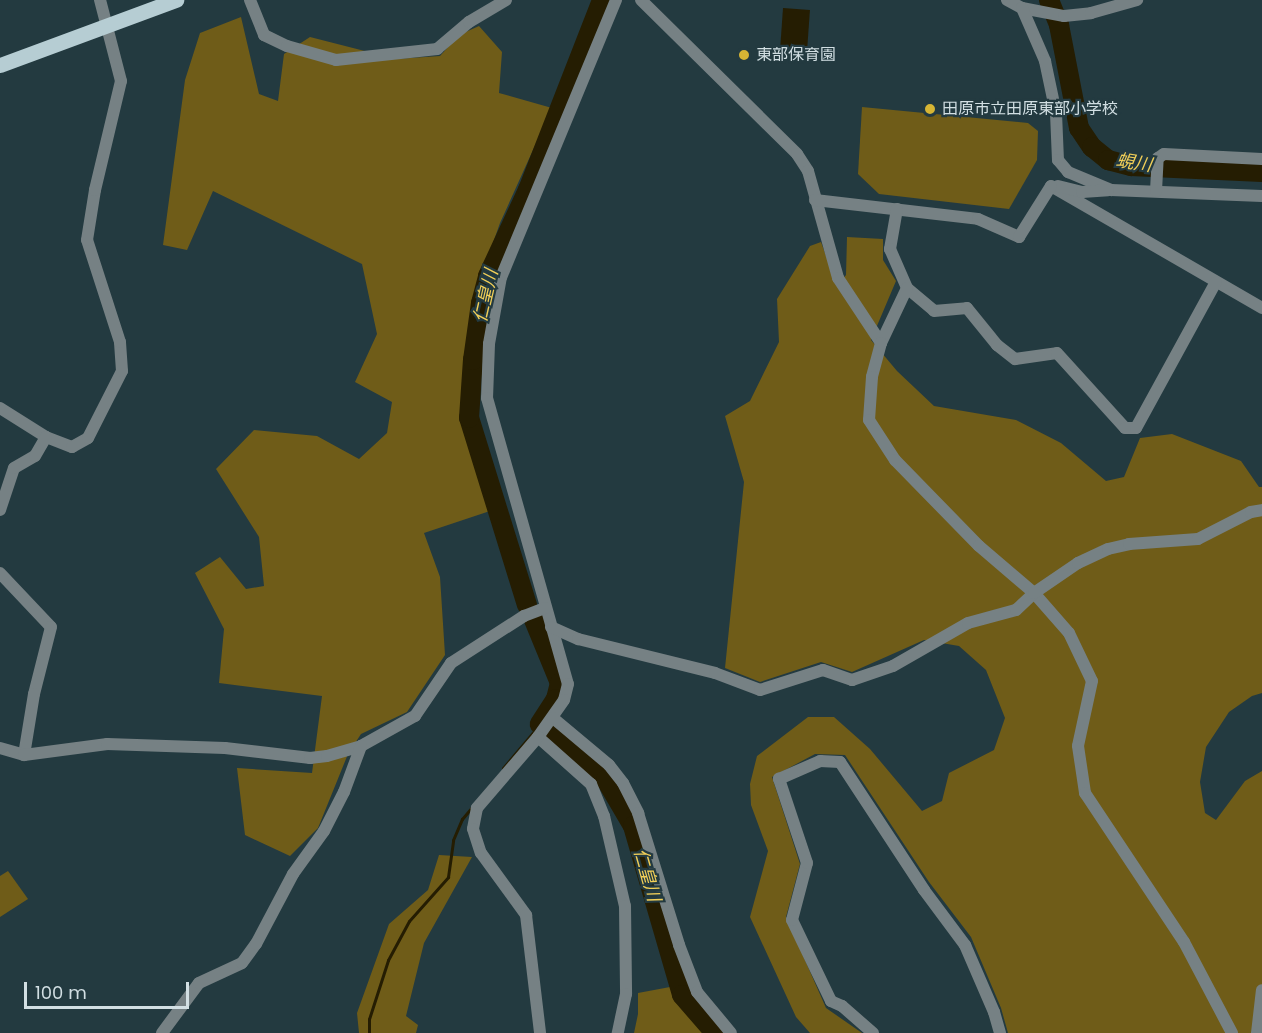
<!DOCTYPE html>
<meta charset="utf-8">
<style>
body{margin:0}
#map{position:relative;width:1262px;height:1033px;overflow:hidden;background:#233a40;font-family:Poppins,"Noto Sans JP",sans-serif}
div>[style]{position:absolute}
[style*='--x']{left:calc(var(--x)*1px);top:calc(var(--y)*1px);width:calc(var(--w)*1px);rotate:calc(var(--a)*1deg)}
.green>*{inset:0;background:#6f5c18}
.water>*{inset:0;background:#251d02;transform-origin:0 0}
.stream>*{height:3px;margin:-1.5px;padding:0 1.5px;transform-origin:1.5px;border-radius:1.5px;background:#251d02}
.river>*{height:20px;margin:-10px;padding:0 10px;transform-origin:10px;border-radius:10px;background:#251d02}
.minor>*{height:12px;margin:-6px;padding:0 6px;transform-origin:6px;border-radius:6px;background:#768184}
.major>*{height:15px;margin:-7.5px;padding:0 7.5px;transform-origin:7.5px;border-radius:7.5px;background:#b6cdd3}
.dots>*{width:16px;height:16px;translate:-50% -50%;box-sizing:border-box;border:3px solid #233a40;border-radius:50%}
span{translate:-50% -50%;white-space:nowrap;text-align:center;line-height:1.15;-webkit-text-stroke:4.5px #233a40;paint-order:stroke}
.poi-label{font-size:16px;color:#d2dfe3}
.left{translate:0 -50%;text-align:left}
.water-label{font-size:18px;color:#f1cf58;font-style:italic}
.scale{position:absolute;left:24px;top:982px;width:165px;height:27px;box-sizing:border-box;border:3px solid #d2dfe3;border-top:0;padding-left:8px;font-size:18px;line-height:21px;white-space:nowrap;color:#d2dfe3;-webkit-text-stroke:4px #233a40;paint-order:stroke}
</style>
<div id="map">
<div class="green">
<i style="clip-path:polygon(241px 17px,259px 94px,278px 101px,284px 54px,310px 37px,396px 59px,440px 56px,459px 35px,479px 26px,502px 52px,499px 93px,552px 108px,500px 223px,473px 300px,463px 417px,490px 511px,424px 533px,440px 577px,445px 655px,407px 712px,361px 734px,348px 754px,318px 828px,290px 856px,245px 835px,237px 768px,312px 773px,322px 696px,219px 683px,224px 629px,195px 573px,220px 557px,246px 589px,264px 586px,259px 537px,216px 469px,254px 430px,317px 436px,359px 459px,387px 433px,392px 402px,355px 382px,377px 334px,362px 264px,213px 191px,187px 250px,163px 245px,185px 80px,200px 33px)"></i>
<i style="clip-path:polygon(862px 107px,1028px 123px,1038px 131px,1037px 160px,1009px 209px,879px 194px,858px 174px)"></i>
<i style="clip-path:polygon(847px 237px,883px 239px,883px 260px,896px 281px,871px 340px,897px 371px,934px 406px,1016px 420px,1061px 443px,1106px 481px,1124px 477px,1140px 438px,1172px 434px,1241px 461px,1259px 487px,1262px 487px,1262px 693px,1252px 696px,1229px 712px,1206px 747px,1200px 782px,1205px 813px,1216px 820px,1245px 781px,1262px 771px,1262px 1033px,1008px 1033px,1001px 1008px,971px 937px,929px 882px,845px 755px,815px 754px,772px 777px,800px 864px,786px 917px,826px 1008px,862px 1033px,810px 1033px,796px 1017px,750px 917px,768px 851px,751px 805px,750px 784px,757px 756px,808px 717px,834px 717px,870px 749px,922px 811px,942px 801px,949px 773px,994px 750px,1005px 718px,986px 670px,959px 646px,924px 640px,852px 672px,821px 662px,760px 682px,725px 668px,744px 482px,725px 416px,750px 401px,779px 342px,777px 299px,810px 246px,821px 242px,837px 286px,846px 275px)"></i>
<i style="clip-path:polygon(439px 855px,472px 857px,424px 943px,406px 1016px,418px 1025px,416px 1033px,359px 1033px,357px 1013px,389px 924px,428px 890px)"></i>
<i style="clip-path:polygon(8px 871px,28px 899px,0 917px,0 876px)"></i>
<i style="clip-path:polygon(670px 987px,710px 1033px,634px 1033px,638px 1014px,638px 993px)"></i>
</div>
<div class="water">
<i style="left:783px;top:8px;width:27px;height:41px;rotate:4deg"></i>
</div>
<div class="stream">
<i style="--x:503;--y:768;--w:57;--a:-49.9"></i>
<i style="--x:369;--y:1033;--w:14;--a:-90"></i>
<i style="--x:369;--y:1019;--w:62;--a:-72.1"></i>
<i style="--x:388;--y:960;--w:44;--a:-61.7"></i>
<i style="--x:409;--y:921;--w:59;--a:-48.4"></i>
<i style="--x:448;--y:877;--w:37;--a:-82"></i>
<i style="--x:453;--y:840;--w:23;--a:-67"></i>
<i style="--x:462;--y:819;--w:17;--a:-50"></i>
</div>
<div class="river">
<i style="--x:1049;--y:0;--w:27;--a:68"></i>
<i style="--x:1059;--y:25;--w:105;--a:79"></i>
<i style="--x:1079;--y:128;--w:23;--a:56"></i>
<i style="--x:1092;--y:147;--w:21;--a:39"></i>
<i style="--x:1108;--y:160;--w:24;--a:15"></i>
<i style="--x:1131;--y:166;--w:131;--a:2.6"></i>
<i style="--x:527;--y:605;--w:196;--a:-107.2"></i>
<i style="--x:469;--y:418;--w:58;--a:-86.1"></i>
<i style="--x:473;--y:360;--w:58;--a:-82"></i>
<i style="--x:481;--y:303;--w:28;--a:-75"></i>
<i style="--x:488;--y:276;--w:95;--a:-65.1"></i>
<i style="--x:528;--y:190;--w:204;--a:-68.7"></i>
<i style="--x:534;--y:620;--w:68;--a:67.6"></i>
<i style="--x:560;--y:683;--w:16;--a:104"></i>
<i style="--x:556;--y:699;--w:30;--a:123"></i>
<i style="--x:553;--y:733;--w:71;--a:41.6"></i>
<i style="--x:606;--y:780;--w:53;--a:59.6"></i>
<i style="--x:633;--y:826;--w:176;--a:73.8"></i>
<i style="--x:682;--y:995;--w:50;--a:49"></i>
</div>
<div class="minor">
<i style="--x:250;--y:0;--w:38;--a:68"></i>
<i style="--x:264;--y:35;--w:25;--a:26"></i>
<i style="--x:287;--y:46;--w:51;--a:15.9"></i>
<i style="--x:336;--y:60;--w:102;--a:-6.2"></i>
<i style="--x:437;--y:49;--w:42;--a:-40.2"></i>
<i style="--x:469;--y:22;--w:43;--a:-30.7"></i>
<i style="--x:616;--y:0;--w:300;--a:112.5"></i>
<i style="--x:501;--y:277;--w:68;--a:100.2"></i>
<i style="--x:489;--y:344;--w:54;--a:92.1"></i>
<i style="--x:487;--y:398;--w:297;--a:74.2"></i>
<i style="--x:568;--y:684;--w:16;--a:104"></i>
<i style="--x:564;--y:700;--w:45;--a:125.1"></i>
<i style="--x:538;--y:737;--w:71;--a:41.6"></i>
<i style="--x:591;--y:784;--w:35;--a:68"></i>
<i style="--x:604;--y:816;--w:92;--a:76.9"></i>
<i style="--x:625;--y:906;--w:88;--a:89.3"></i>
<i style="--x:626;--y:994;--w:40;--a:102"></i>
<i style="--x:641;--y:0;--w:219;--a:44.6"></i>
<i style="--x:797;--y:154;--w:20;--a:57"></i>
<i style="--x:808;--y:171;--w:111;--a:74.3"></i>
<i style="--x:838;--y:278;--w:78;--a:56.5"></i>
<i style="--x:1007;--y:0;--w:17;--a:28"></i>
<i style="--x:1022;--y:8;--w:43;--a:10.8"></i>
<i style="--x:1064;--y:16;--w:27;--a:-6"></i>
<i style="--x:1091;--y:13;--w:48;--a:-15.8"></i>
<i style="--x:1022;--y:8;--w:58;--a:66.5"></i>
<i style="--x:1045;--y:61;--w:53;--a:78.1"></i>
<i style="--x:1056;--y:113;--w:47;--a:87.6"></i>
<i style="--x:1058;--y:160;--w:16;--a:50"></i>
<i style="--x:1068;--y:172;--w:47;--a:22.7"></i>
<i style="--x:1111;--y:190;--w:151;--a:2.3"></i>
<i style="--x:1051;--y:186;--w:244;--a:30"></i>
<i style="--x:1058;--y:186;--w:25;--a:14"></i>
<i style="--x:1082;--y:192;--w:26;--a:-4"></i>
<i style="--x:1156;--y:191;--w:33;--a:-87"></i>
<i style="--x:1158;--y:158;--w:7;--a:-34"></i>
<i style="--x:1164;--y:154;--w:98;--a:2.9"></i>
<i style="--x:815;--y:200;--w:164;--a:6.6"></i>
<i style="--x:978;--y:219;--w:45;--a:23.7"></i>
<i style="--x:1019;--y:237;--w:60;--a:-57.9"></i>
<i style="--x:897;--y:209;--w:41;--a:99.9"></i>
<i style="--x:890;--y:249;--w:43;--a:66.4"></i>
<i style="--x:907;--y:288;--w:35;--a:40"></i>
<i style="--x:934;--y:311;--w:33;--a:-5"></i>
<i style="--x:967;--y:308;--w:48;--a:51"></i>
<i style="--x:997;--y:345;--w:23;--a:38"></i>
<i style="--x:1015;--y:359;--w:42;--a:-8.1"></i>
<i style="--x:1057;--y:353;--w:101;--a:47.8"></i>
<i style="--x:1125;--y:428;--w:11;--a:0"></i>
<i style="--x:1136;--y:428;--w:166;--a:-61.3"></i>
<i style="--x:907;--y:288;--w:61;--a:115.3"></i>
<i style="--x:881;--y:343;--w:35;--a:105"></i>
<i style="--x:872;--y:377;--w:43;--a:94"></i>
<i style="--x:869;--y:420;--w:48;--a:57"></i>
<i style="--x:895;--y:460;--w:120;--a:45.7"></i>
<i style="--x:979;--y:546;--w:72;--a:40.5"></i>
<i style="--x:1034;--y:593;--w:53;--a:48.8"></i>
<i style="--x:1069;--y:633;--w:53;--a:64.4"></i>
<i style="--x:1092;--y:681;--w:66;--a:102.2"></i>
<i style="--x:1078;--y:746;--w:48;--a:81.5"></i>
<i style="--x:1085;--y:793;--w:179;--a:56.4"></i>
<i style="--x:1184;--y:942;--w:103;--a:62.2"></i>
<i style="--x:0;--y:408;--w:54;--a:32.2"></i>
<i style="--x:46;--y:437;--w:28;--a:21"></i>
<i style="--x:72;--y:447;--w:18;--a:-29"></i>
<i style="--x:88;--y:438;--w:75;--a:-63.1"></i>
<i style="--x:122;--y:371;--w:29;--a:-94"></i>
<i style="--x:120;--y:342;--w:107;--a:-107.9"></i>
<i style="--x:87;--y:240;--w:51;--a:-80.9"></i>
<i style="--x:95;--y:190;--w:112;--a:-76.6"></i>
<i style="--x:121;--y:81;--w:84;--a:-104.5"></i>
<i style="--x:0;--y:510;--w:44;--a:-71.6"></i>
<i style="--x:14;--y:468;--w:24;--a:-30"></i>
<i style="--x:35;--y:456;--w:22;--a:-60"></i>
<i style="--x:0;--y:573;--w:74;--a:46.6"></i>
<i style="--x:51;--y:627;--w:69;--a:104.2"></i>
<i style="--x:34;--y:694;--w:62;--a:99.3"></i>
<i style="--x:551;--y:627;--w:30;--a:24"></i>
<i style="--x:578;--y:639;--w:141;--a:13.9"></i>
<i style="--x:715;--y:673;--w:48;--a:20.7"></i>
<i style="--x:760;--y:690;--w:66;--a:-17.6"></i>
<i style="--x:823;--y:670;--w:31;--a:19"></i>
<i style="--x:852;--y:680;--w:43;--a:-18.9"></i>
<i style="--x:893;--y:666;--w:86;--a:-29.8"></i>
<i style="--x:968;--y:623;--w:50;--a:-15.2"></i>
<i style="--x:1016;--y:610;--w:25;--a:-43"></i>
<i style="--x:1034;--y:593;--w:53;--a:-34.3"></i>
<i style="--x:1078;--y:563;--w:33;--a:-25"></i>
<i style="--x:1108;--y:549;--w:22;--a:-13"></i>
<i style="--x:1129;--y:544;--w:69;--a:-4.1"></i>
<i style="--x:1198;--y:539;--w:59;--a:-27"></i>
<i style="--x:1251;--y:512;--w:11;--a:-10"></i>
<i style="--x:553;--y:718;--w:73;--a:40"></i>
<i style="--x:609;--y:765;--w:23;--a:52"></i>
<i style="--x:623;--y:783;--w:34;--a:63"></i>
<i style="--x:638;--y:813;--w:138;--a:72.7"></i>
<i style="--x:679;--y:945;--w:50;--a:69"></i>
<i style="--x:697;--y:992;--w:53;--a:50.3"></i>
<i style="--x:538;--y:737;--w:94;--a:130.7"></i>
<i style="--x:477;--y:808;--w:21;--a:101"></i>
<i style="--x:473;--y:829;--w:25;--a:72"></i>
<i style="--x:481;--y:853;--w:77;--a:54"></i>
<i style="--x:526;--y:915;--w:119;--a:83.2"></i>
<i style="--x:0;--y:748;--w:25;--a:16"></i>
<i style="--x:24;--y:755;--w:84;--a:-7.5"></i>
<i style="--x:107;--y:744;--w:118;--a:1.9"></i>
<i style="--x:225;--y:748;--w:86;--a:6.7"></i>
<i style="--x:310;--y:758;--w:17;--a:-7"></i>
<i style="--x:327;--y:756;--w:35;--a:-16"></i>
<i style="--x:361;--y:746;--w:62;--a:-29.1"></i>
<i style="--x:415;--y:716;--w:64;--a:-55.8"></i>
<i style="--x:451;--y:663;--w:87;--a:-32.8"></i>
<i style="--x:524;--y:616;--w:22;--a:-21"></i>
<i style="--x:162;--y:1033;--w:62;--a:-53.5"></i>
<i style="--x:199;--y:983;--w:47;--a:-24.9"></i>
<i style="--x:242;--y:963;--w:24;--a:-54"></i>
<i style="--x:256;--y:944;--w:79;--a:-62.1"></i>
<i style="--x:293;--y:874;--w:53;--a:-54.2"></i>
<i style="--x:324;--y:831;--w:44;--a:-62.9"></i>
<i style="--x:344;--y:792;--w:49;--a:-69.7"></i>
<i style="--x:873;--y:1033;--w:41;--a:-138.9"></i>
<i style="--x:842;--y:1006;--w:12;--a:-156"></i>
<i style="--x:831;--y:1001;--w:90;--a:-115.7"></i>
<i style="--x:792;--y:920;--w:59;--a:-75.3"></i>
<i style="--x:807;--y:863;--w:89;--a:-108.4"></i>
<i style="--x:779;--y:779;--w:45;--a:-23.7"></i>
<i style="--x:820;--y:761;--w:20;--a:3"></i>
<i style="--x:840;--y:762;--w:153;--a:56.7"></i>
<i style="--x:924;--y:890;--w:69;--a:53.3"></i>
<i style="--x:965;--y:945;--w:73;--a:66.6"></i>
<i style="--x:994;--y:1012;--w:22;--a:74"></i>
<i style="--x:1257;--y:1033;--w:43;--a:-83.4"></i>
</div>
<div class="major">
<i style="--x:0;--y:65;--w:188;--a:-20.3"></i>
</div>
<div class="dots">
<i style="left:744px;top:55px;background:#d6b534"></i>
<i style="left:930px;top:109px;background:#d6b534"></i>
</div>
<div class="poi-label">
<span class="left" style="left:756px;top:55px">東部保育園</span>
<span class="left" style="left:942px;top:109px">田原市立田原東部小学校</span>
</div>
<div class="water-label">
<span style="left:1134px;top:163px;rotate:9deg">蜆川</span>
<span style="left:486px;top:296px;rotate:-77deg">仁皇川</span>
<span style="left:647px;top:875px;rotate:74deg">仁皇川</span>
</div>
<div class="scale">100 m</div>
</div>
